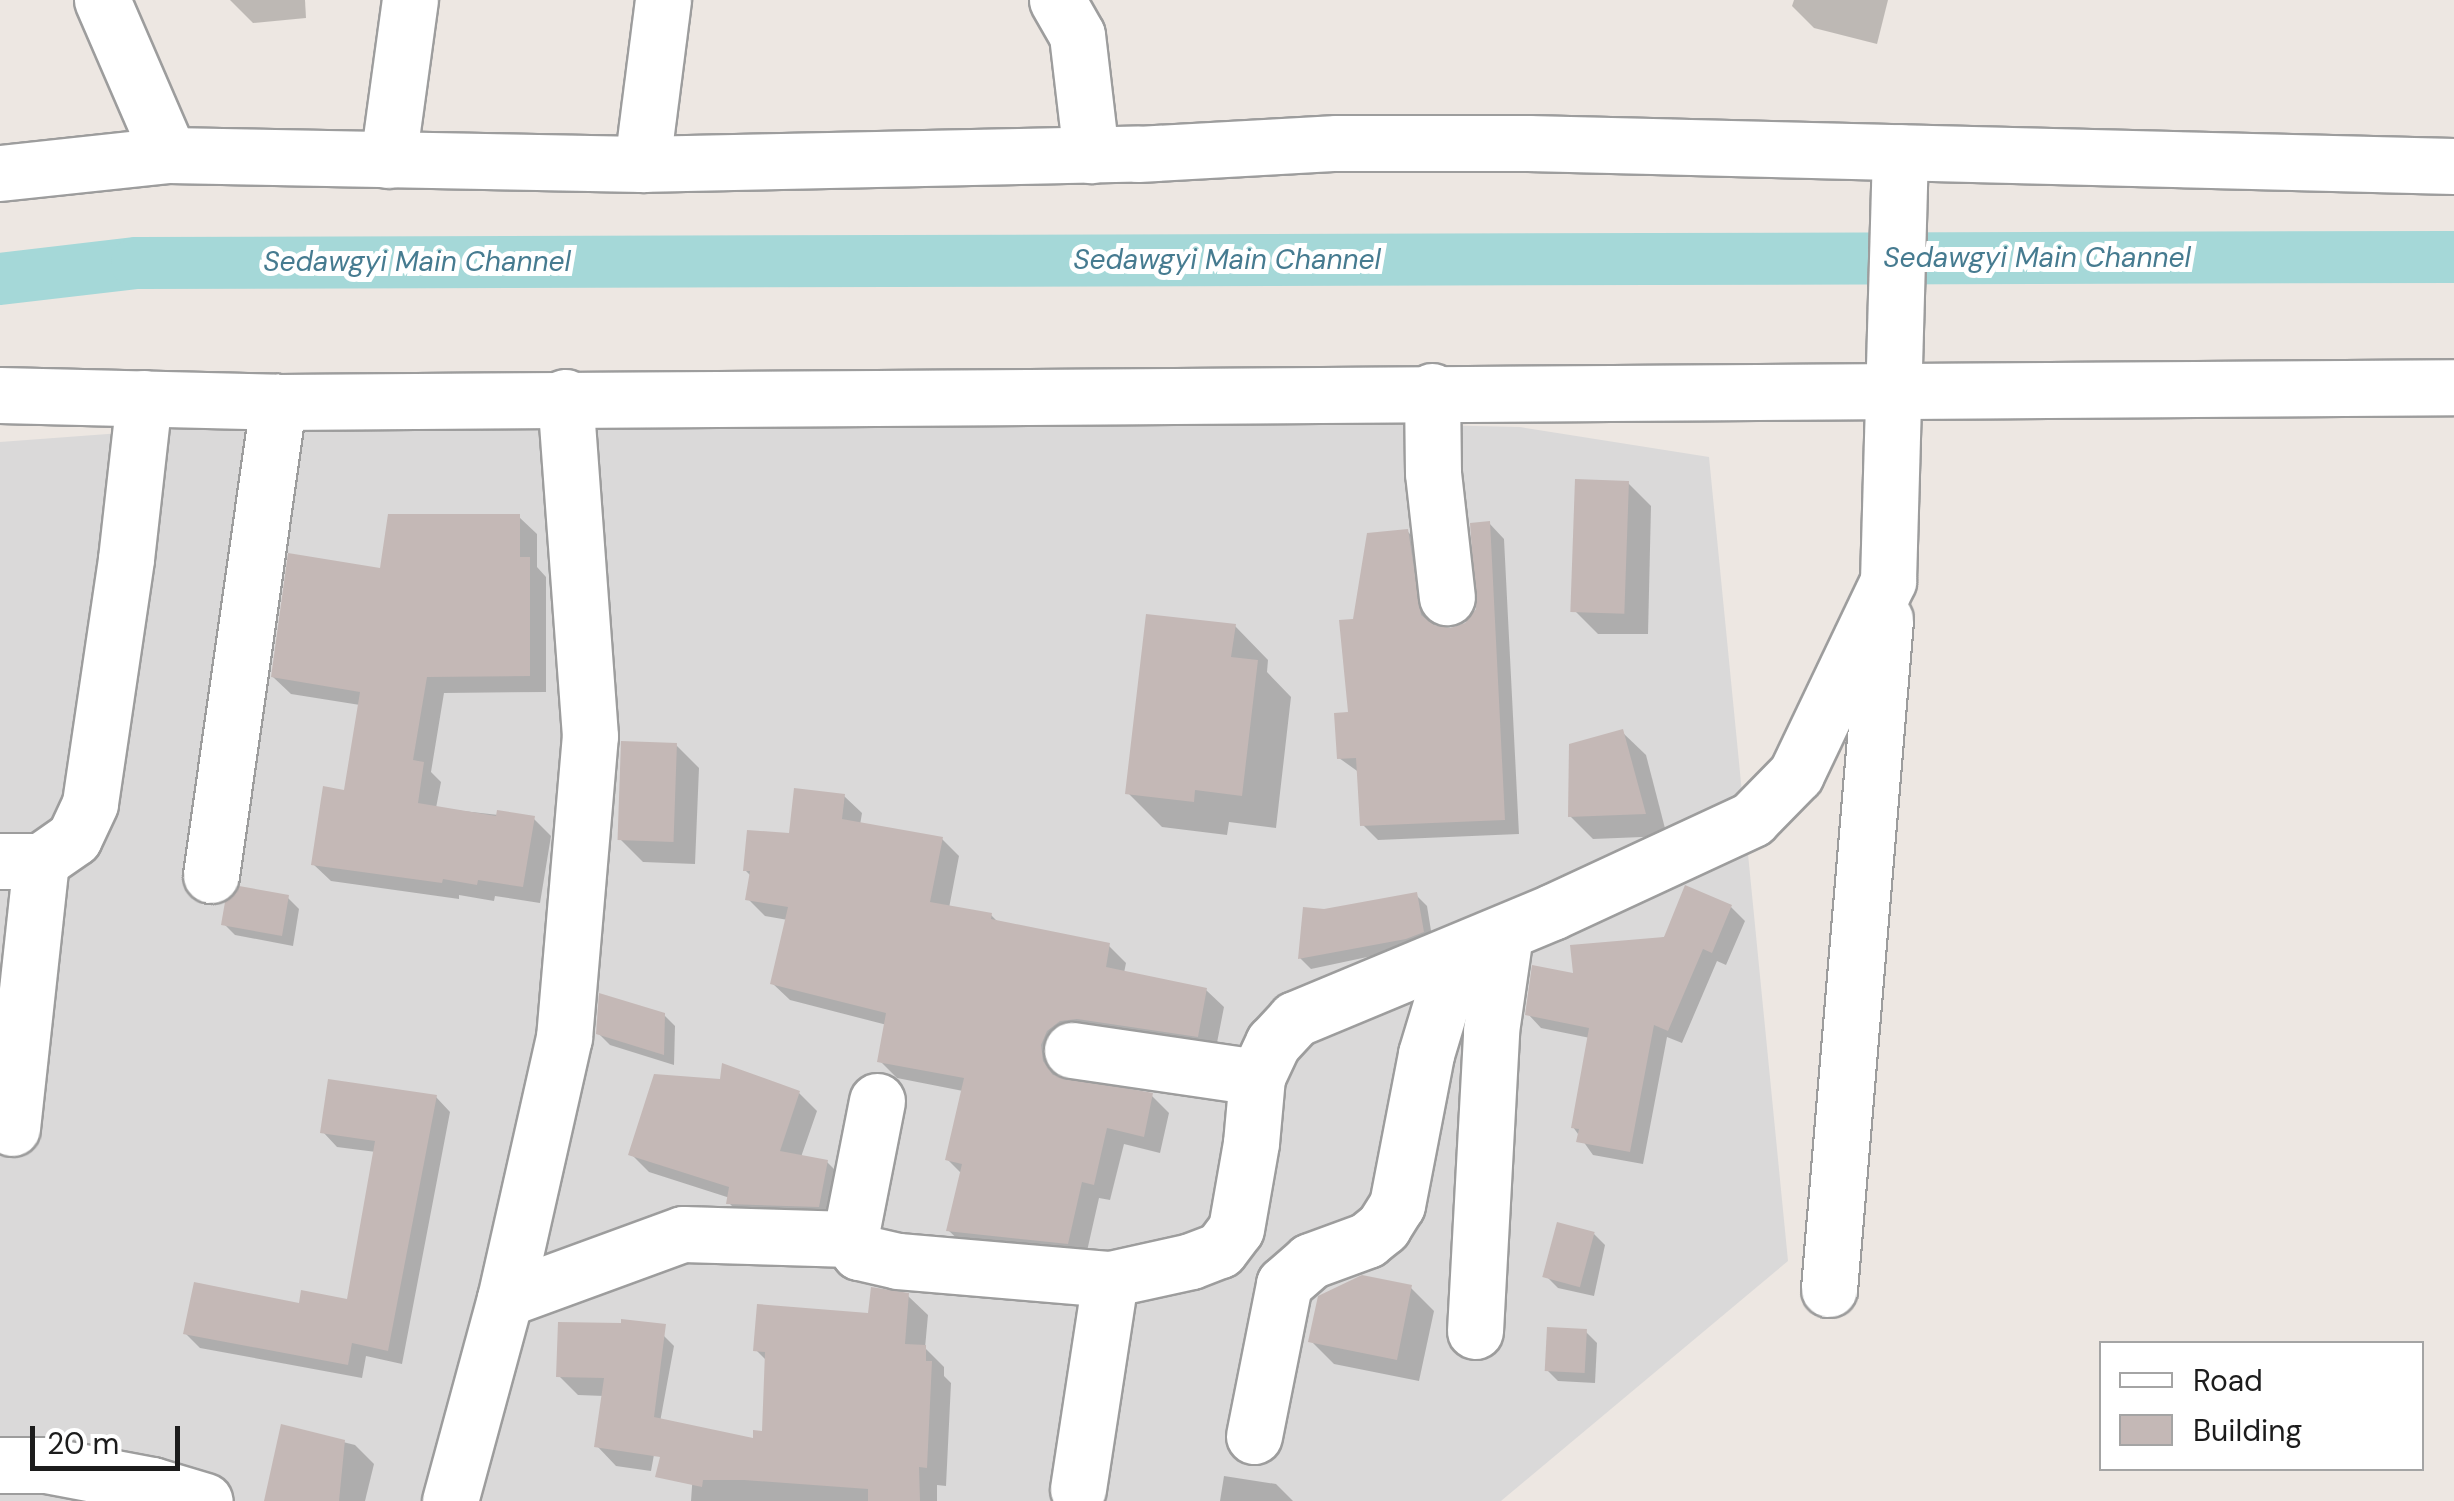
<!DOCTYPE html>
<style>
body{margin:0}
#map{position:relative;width:2454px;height:1501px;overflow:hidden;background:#ede7e2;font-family:"DM Sans",sans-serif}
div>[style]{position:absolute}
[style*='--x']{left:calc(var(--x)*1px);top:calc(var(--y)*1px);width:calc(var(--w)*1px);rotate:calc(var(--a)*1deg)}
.residential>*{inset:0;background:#dad9d9}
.shadow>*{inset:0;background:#0003}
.canal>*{height:52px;margin:-26px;padding:0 26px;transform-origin:26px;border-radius:26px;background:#a5d8d8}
.building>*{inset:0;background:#c4b8b6;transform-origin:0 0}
.roads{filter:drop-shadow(2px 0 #9d9d9d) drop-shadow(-2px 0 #9d9d9d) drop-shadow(0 2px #9d9d9d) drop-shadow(0 -2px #9d9d9d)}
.minor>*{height:55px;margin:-27.5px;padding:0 27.5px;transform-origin:27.5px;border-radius:27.5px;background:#fff}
.tertiary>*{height:55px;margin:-27.5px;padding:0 27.5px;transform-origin:27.5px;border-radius:27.5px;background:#fff}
span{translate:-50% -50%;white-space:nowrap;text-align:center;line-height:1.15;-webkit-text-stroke:10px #fff;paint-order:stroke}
.water-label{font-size:28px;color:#467b90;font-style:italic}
.legend{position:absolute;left:2099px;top:1341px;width:325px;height:130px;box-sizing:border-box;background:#fff;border:2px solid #a4a4a4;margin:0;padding:12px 18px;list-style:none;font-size:30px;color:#1c1c1c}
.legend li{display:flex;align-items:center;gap:20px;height:50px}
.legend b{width:50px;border:2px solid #a4a4a4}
.scale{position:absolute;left:30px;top:1426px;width:150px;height:45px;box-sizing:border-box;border:5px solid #1c1c1c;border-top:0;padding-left:12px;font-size:30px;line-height:35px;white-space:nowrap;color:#1c1c1c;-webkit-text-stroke:8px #fff;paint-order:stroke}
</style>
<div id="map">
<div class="residential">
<i style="clip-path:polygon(500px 405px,1520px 427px,1709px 457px,1788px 1261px,1501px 1501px,0 1501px,0 442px)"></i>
</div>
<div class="shadow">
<i style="clip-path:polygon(230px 0,305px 0,306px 18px,253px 23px)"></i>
<i style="clip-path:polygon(1794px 0,1888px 0,1877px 44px,1814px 28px,1792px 6px)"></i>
<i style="clip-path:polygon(1628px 483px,1651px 506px,1648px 634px,1598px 634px,1575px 611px)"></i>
<i style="clip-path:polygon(519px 517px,537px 534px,537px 567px,546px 577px,546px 692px,444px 693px,431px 772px,441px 782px,436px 808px,534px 819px,551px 836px,540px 903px,495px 896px,494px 901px,459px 895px,459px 899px,331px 881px,313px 864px,346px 793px,360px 705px,291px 694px,273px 677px,382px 571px)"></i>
<i style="clip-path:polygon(1489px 523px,1504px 539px,1519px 834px,1378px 840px,1362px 824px,1360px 773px,1339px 758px,1351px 714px,1355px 622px,1407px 531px,1423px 547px,1435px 628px,1450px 631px,1466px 625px,1478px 609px)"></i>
<i style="clip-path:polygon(1235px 626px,1268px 660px,1267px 672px,1291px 697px,1276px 828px,1229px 822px,1227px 835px,1162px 827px,1128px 793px)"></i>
<i style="clip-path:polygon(1622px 732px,1646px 755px,1667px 836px,1593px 839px,1570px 816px)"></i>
<i style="clip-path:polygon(676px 745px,699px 768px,695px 864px,643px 862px,620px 839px)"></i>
<i style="clip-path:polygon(844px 796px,862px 813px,860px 825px,942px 839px,959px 856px,949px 908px,991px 915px,1000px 924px,1109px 946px,1126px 963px,1124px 973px,1206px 990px,1224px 1007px,1215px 1053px,1058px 1063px,1059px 1079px,1152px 1096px,1169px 1113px,1160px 1153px,1124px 1144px,1110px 1200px,1099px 1198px,1085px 1260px,966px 1247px,948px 1230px,962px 1174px,947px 1159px,963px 1091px,897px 1078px,880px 1061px,887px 1025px,790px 1000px,772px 983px,788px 920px,765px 916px,748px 899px,751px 876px,745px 870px)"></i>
<i style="clip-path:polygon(1416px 895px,1427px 906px,1433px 943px,1311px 969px,1300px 958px,1324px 911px)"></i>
<i style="clip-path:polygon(288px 898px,299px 909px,293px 946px,235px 935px,224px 924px)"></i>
<i style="clip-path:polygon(1731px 907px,1745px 921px,1726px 965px,1717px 961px,1682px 1043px,1667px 1037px,1643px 1164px,1593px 1155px,1573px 1127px,1590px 1038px,1541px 1028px,1528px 1014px,1576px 976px)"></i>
<i style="clip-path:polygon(664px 1015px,675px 1026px,674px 1065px,610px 1045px,598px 1033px)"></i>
<i style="clip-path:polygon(799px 1093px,817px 1111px,801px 1157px,827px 1162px,845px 1180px,836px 1224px,747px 1221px,729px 1203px,730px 1198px,649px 1172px,631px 1154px)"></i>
<i style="clip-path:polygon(436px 1097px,450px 1112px,402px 1364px,366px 1356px,362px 1378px,200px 1348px,186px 1334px,301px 1306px,349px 1302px,376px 1152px,337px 1147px,323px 1132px)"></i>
<i style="clip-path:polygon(1594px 1234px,1605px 1245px,1594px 1296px,1558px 1288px,1547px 1277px)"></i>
<i style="clip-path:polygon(1362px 1278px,1411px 1288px,1434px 1311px,1419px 1381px,1334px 1364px,1311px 1341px,1320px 1297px)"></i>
<i style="clip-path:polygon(908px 1296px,928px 1315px,925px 1348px,944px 1367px,944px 1376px,951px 1383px,946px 1486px,937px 1485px,937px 1501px,691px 1501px,696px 1428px,755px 1441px,764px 1433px,767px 1361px,756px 1350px,871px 1316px)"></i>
<i style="clip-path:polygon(655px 1327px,674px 1346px,651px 1471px,616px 1466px,597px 1446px,604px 1396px,578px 1395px,559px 1376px)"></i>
<i style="clip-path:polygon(1586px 1332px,1597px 1343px,1595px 1383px,1558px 1381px,1547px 1370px)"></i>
<i style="clip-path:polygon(283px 1427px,355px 1445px,374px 1464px,365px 1501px,266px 1501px)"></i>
<i style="clip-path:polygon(1224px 1476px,1276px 1484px,1293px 1501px,1220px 1501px)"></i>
</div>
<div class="canal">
<i style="--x:0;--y:279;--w:138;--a:-6.7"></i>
<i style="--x:137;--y:263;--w:2317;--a:-0.15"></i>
</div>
<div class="building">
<i style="left:1575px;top:479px;width:54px;height:133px;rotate:2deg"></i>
<i style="clip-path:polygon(388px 514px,520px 514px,520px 557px,530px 557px,530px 676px,427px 677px,413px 760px,424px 762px,418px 803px,496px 816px,497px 810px,535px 816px,523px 887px,478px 880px,477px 885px,443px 879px,442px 883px,311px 865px,323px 786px,344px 790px,360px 692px,271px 677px,288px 553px,380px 568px)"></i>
<i style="clip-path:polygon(1490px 521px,1505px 820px,1360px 826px,1356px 758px,1337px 759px,1334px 713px,1348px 712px,1339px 620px,1353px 619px,1367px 533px,1408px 529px,1421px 615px,1434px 625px,1450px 628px,1465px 623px,1476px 609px,1470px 523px)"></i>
<i style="clip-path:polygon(1146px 614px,1236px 624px,1231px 657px,1258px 660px,1242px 796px,1195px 790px,1194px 802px,1125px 794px)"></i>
<i style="clip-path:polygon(1623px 729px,1646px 814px,1568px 817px,1569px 744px)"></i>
<i style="left:621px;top:741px;width:56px;height:99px;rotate:2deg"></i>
<i style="clip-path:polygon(794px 788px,845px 794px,842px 819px,943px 837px,930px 902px,992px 913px,991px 919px,1110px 943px,1106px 967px,1207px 988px,1198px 1037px,1077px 1019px,1060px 1021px,1047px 1031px,1041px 1045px,1043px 1061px,1053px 1075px,1153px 1093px,1144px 1137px,1107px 1128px,1094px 1185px,1082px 1182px,1068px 1244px,946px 1231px,962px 1164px,945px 1160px,964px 1078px,877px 1062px,886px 1013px,770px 984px,788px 907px,745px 900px,750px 871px,743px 871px,747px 830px,789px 833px)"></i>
<i style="clip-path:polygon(1685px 885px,1732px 905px,1712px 953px,1703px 949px,1668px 1031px,1654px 1025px,1630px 1152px,1576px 1142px,1579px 1129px,1571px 1128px,1589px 1028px,1525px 1015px,1532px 965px,1573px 973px,1570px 945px,1664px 937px)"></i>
<i style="clip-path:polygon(239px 886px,289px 895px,282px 936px,221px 925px,225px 902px)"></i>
<i style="clip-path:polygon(1417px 892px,1424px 932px,1406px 939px,1298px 959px,1303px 907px,1324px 909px)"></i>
<i style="clip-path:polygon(599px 993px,665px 1013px,664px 1055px,596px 1034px)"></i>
<i style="clip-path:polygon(722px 1063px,800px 1091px,780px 1151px,828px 1160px,819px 1207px,726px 1204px,729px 1187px,628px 1155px,654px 1074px,720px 1079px)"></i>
<i style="clip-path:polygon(328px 1079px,437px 1095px,388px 1351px,352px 1343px,348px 1365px,183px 1334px,194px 1282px,299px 1303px,301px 1290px,347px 1299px,375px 1141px,320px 1133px)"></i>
<i style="left:1557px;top:1222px;width:39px;height:57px;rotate:15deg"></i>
<i style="clip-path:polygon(1362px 1275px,1412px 1285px,1397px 1360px,1308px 1342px,1318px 1296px)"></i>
<i style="clip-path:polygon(871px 1287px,909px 1293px,905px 1344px,926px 1345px,926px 1361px,932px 1361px,927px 1468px,919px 1467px,920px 1501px,868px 1501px,868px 1489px,744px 1480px,703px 1480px,702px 1487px,655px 1477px,660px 1457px,594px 1447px,604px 1378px,556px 1377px,558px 1322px,621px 1323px,621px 1319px,666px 1324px,654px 1417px,753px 1438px,753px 1430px,762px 1431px,765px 1352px,753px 1351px,757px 1304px,868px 1313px)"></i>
<i style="left:1547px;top:1327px;width:40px;height:44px;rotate:3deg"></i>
<i style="clip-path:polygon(281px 1424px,345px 1440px,339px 1501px,264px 1501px)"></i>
</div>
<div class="roads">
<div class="minor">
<i style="--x:102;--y:0;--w:169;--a:66.6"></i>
<i style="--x:1057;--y:0;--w:40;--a:60.3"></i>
<i style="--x:1077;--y:35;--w:121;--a:83.3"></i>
<i style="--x:388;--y:160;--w:162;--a:-82.2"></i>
<i style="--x:642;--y:164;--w:165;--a:-82.7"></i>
<i style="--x:1432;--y:391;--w:82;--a:89.3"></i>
<i style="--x:1433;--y:473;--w:125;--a:83.6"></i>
<i style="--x:0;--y:395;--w:278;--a:1.4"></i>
<i style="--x:278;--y:402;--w:2176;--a:-0.39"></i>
<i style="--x:0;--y:861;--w:41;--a:0"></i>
<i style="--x:41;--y:861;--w:40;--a:-34.9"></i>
<i style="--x:74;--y:838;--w:38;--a:-65"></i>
<i style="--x:90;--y:803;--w:247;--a:-81.6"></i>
<i style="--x:126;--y:559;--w:162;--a:-83.6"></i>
<i style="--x:211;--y:875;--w:478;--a:-81.9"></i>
<i style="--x:1072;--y:1050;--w:187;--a:8.3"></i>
<i style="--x:877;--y:1101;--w:141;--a:101.1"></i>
<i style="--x:850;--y:1239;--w:16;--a:55"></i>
<i style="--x:859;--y:1252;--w:40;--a:13"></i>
<i style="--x:898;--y:1261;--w:213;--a:4.9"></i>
<i style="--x:1110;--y:1279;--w:83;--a:-12.5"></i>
<i style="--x:1191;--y:1261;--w:31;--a:-21"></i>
<i style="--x:1220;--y:1250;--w:26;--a:-53"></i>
<i style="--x:1236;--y:1229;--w:87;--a:-80.1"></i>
<i style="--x:1251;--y:1143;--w:66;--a:-84.8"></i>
<i style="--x:1257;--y:1077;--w:38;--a:-65"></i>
<i style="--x:1273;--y:1043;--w:33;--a:-47"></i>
<i style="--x:1295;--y:1019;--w:278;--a:-22.6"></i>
<i style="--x:1552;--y:912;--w:221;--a:-24.9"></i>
<i style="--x:1752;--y:819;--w:63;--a:-45.6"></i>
<i style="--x:1796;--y:774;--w:214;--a:-64.5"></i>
<i style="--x:1888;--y:581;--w:429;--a:-88.4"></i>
<i style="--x:12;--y:1128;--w:269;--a:-83.8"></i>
<i style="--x:1829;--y:1289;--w:672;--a:-85.22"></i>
<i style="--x:505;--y:1299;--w:189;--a:-20.1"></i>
<i style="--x:683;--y:1234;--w:167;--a:1.7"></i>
<i style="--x:1475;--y:1331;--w:300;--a:-86.9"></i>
<i style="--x:1491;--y:1031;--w:84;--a:-81.8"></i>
<i style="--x:1254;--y:1436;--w:155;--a:-78.8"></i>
<i style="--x:1284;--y:1284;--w:35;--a:-41"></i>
<i style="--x:1310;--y:1261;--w:61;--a:-20.2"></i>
<i style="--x:1367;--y:1240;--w:21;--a:-39"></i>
<i style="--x:1383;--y:1227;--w:26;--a:-58"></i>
<i style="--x:1397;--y:1205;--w:154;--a:-79.1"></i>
<i style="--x:1426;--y:1054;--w:79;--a:-73.2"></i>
<i style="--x:1449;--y:978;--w:55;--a:-28.4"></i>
<i style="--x:0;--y:1465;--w:46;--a:0"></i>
<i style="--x:46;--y:1465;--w:108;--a:10.7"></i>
<i style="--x:152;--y:1485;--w:55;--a:16.8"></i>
<i style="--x:1078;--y:1489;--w:212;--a:-81.3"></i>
<i style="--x:450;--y:1501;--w:209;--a:-74.8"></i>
<i style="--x:505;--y:1299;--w:268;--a:-77.3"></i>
<i style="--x:564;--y:1038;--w:303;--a:-85.1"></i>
<i style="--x:590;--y:736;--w:340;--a:-94.2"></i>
</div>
<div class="tertiary">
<i style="--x:0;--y:173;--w:170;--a:-6.1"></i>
<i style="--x:169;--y:155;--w:473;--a:1.1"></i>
<i style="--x:642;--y:164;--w:496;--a:-1.2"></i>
<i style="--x:1138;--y:154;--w:199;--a:-3.2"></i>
<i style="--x:1337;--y:143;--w:191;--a:0"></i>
<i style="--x:1528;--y:143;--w:926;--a:1.42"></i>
</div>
</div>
<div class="water-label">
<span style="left:2037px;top:258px">Sedawgyi Main Channel</span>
<span style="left:1227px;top:260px">Sedawgyi Main Channel</span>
<span style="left:417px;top:262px">Sedawgyi Main Channel</span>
</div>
<ul class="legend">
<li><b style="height:12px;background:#fff"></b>Road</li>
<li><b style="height:28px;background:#c4b8b6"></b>Building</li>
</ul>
<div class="scale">20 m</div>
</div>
